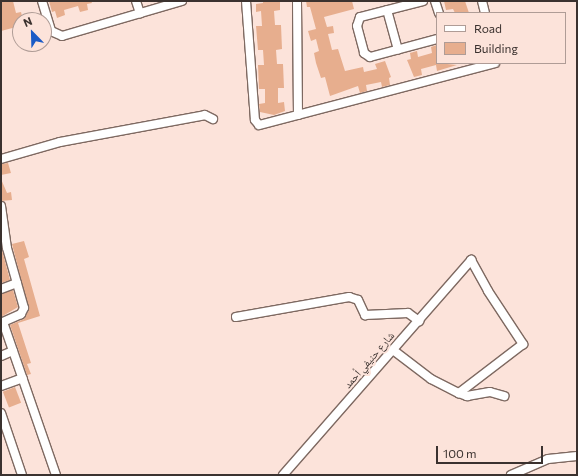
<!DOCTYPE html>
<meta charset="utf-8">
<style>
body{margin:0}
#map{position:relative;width:578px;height:476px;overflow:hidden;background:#fce3da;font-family:Commissioner,"Noto Naskh Arabic",sans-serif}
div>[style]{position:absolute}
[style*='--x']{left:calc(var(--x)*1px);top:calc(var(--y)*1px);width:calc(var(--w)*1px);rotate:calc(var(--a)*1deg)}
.building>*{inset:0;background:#e7ae8e;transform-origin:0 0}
.roads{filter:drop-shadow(1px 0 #7e6961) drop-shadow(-1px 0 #7e6961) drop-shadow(0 1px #7e6961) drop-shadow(0 -1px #7e6961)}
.minor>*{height:8px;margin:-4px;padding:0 4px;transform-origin:4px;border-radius:4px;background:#fff}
span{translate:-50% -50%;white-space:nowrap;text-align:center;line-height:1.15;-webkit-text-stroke:4px #fce3da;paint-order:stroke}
.street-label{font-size:11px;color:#3b322f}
.frame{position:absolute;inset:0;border:2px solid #3b322f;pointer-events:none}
.legend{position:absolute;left:436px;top:12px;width:130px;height:52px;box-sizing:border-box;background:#fce3da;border:1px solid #af9c96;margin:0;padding:5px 7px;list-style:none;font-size:12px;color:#3b322f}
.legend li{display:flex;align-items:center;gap:8px;height:20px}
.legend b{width:20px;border:1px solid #af9c96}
.north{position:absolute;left:12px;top:12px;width:40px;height:40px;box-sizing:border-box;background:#fce3da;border:1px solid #af9c96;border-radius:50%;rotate:337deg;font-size:11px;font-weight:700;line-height:16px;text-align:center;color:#3b322f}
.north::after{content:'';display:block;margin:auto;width:14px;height:18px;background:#1b5bc6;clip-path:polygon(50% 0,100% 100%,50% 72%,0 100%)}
.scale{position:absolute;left:436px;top:446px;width:107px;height:18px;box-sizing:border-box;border:2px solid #3b322f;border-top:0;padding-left:5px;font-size:12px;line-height:14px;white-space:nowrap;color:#3b322f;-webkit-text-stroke:3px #fce3da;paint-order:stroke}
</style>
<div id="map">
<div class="building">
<i style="clip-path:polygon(1px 1px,13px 1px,16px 13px,21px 12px,23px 20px,20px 20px,20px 26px,1px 31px)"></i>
<i style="clip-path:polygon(49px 1px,91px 1px,92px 3px,87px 4px,88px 10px,80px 12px,78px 6px,64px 10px,65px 15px,57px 18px,55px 11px,52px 12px)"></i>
<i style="clip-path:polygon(263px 1px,280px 2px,280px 10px,274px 11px,275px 25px,281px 25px,282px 49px,276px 50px,277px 64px,283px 64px,284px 88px,278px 88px,278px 103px,284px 102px,285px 111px,274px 115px,260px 112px,259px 104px,265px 103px,265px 89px,259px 89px,258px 65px,264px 65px,263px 50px,258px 50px,256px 26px,262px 26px,261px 11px,256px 12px,256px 4px,263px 3px)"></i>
<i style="clip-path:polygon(306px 1px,352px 1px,354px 9px,324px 17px,327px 27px,333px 26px,334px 33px,328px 34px,332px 50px,338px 49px,345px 71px,363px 67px,364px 72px,377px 69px,375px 64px,385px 61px,391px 77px,389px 78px,390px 85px,382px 87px,381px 82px,366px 85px,367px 91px,360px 93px,358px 86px,330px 96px,325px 77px,321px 78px,316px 63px,314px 53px,319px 51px,316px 39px,311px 41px,308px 31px,316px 29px,310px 7px,307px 7px)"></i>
<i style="clip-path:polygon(444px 1px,465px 1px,469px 13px,455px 13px,453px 9px,446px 10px)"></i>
<i style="clip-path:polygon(437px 45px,437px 63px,457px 65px,437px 71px,436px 65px,421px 69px,422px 75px,414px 77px,407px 60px,411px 59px,410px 53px,417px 51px,418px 57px,432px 53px,431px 47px)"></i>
<i style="clip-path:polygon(8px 163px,11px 173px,1px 175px,1px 164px)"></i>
<i style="clip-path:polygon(1px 179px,7px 193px,11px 192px,12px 200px,1px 201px)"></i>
<i style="clip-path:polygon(24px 241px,29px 257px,24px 259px,40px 316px,18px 323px,31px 363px,27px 364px,31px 374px,27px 375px,10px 325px,24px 319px,29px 310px,12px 244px)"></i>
<i style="clip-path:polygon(1px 246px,10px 280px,1px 283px)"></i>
<i style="clip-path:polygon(13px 290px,18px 307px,1px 317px,1px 294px)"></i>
<i style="left:15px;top:387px;width:17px;height:13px;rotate:69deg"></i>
</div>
<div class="roads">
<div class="minor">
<i style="--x:42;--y:1;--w:31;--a:73"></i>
<i style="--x:51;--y:31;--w:12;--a:24"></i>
<i style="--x:62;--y:36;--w:125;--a:-16.3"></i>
<i style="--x:136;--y:1;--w:13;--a:72"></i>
<i style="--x:246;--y:1;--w:119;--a:85.7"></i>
<i style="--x:255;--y:120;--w:6;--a:51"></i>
<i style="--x:259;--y:125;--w:244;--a:-14.7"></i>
<i style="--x:297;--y:1;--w:114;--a:89.5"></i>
<i style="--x:423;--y:1;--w:65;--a:165.7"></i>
<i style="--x:360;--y:17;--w:9;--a:108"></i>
<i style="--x:357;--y:26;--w:28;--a:75"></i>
<i style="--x:364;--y:53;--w:7;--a:34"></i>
<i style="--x:370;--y:57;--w:69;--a:-15"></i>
<i style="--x:435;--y:1;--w:13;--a:72"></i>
<i style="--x:482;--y:1;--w:12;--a:76"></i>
<i style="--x:387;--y:10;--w:41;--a:74.6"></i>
<i style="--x:1;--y:159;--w:61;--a:-16.1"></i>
<i style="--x:60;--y:142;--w:147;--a:-10.5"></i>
<i style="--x:205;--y:115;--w:9;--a:27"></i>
<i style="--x:1;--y:206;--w:42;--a:81.9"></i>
<i style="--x:7;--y:248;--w:62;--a:74.2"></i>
<i style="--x:24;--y:308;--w:7;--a:117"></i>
<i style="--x:21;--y:314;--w:22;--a:156"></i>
<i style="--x:1;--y:289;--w:17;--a:-21"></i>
<i style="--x:236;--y:317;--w:115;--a:-10"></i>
<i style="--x:349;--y:297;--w:9;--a:18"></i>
<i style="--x:358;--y:300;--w:17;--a:65"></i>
<i style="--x:365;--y:315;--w:43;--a:-2.7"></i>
<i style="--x:408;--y:313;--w:14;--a:36"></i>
<i style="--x:3;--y:322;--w:162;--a:70.9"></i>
<i style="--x:393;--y:350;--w:48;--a:37.3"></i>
<i style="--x:431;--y:379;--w:31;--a:27"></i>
<i style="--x:459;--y:393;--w:9;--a:21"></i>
<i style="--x:467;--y:396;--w:23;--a:-10"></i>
<i style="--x:490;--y:392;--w:15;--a:16"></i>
<i style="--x:1;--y:356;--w:13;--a:-23"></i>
<i style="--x:1;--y:386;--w:23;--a:-20"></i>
<i style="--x:1;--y:413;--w:65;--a:71.3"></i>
<i style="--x:283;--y:475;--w:286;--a:-48.8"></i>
<i style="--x:471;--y:260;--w:35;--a:61"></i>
<i style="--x:488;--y:291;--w:64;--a:56.6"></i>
<i style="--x:523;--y:344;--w:81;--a:142.6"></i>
<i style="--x:511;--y:475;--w:40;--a:-23.4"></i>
<i style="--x:548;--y:459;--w:29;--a:-6"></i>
</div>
</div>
<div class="street-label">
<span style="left:369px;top:360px;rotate:-49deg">شارع حنيفي أحمد</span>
</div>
<div class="frame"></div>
<ul class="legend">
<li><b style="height:5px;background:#fff"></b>Road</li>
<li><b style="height:11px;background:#e7ae8e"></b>Building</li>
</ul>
<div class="north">N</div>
<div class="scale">100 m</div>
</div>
